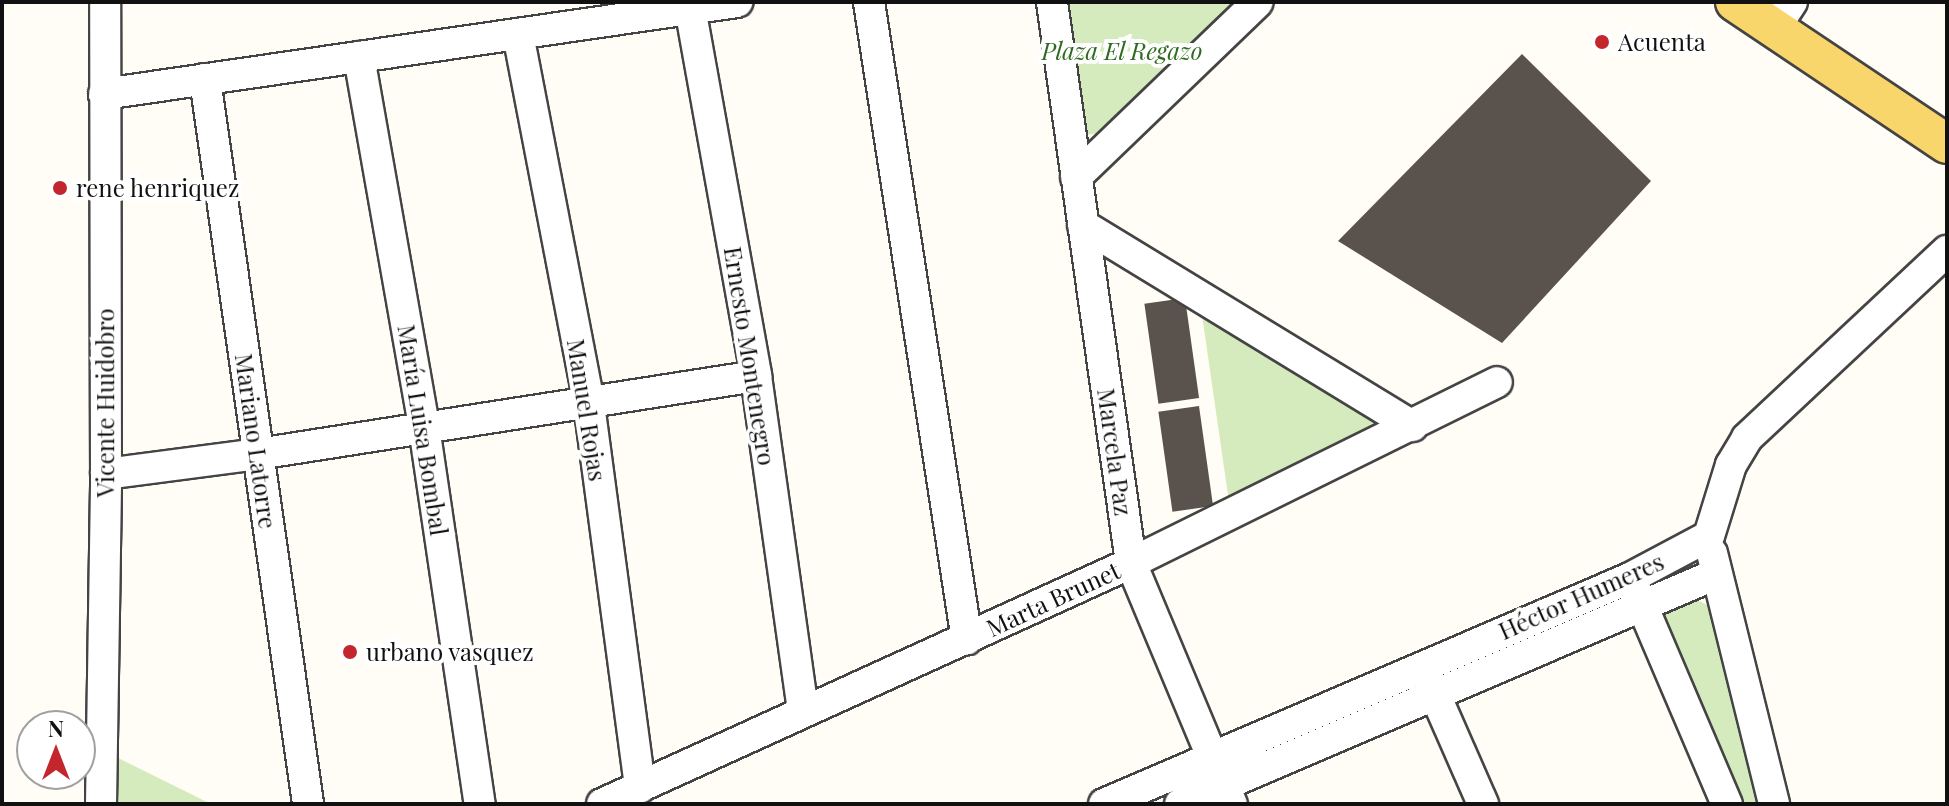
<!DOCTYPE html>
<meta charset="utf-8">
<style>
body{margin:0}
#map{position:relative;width:1949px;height:806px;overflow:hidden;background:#fffdf5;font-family:"Playfair Display",serif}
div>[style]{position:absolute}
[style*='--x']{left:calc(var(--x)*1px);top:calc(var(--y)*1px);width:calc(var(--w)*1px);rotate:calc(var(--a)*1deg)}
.green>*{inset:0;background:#d5ebbd}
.building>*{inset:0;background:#5a524d;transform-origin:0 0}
.roads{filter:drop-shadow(2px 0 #444) drop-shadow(-2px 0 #444) drop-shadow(0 2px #444) drop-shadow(0 -2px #444)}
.minor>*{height:30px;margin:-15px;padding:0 15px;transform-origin:15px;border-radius:15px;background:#fff}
.major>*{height:38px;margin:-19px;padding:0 19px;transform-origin:19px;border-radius:19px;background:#f9d66b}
.dots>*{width:22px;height:22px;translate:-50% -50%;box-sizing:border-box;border:4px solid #fff;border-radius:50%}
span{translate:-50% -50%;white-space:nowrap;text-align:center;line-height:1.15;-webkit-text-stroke:8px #fff;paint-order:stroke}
.poi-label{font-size:24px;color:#111}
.left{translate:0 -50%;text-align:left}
.park-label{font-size:24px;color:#2f6b1f;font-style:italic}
.street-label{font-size:24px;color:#111}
.frame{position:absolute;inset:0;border:4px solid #111;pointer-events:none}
.north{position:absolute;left:16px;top:710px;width:80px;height:80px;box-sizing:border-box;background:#fff;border:2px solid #a0a0a0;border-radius:50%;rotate:0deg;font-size:22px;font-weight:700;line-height:32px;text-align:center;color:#111}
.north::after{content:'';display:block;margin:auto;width:28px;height:36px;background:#c4262e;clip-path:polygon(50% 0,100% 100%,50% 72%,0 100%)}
</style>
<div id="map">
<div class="green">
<i style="clip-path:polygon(1065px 2px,1241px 2px,1107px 132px,1086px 135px)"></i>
<i style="clip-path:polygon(1201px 308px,1388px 426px,1229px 502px)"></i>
<i style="clip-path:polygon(1697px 600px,1714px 608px,1761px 804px,1742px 804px,1663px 622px,1666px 611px,1680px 602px)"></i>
<i style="clip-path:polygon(102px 750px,211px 804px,101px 804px)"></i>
</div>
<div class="building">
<i style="clip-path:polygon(1522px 54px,1651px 181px,1502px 343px,1338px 241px)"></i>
<i style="left:1185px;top:298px;width:101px;height:41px;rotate:82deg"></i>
<i style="left:1199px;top:406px;width:101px;height:41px;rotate:82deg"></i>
</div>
<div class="roads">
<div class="minor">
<i style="--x:689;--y:2;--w:380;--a:79.8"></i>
<i style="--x:756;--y:376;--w:339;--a:82"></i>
<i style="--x:869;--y:2;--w:645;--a:81.27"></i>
<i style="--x:1052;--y:2;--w:567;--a:81.98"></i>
<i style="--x:1131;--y:563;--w:261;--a:67.3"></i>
<i style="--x:1775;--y:28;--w:31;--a:-57"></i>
<i style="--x:518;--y:34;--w:377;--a:79.1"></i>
<i style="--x:589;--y:404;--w:387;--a:82.4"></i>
<i style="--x:359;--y:57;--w:376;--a:80"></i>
<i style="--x:424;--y:427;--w:381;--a:81.6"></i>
<i style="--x:205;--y:79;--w:732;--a:81.91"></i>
<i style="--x:104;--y:94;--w:640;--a:-8.27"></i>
<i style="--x:1076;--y:177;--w:252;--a:-43.9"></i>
<i style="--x:1083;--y:225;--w:386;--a:31.4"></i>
<i style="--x:106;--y:474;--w:153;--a:-7.5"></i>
<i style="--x:258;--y:454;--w:504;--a:-8.9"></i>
<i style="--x:1712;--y:553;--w:259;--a:76.1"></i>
<i style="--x:1636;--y:591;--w:232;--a:66.9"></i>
<i style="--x:1426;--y:674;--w:142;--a:66.3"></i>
<i style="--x:101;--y:804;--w:330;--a:-89.1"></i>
<i style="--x:106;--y:474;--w:472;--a:-90.1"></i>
<i style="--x:602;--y:804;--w:581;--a:-24.49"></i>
<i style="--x:1131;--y:563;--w:408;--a:-26.3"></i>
<i style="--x:1104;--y:804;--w:572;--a:-23.25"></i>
<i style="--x:1630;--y:578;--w:89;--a:-28"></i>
<i style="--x:1709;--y:536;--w:74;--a:-72.8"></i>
<i style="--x:1731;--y:465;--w:31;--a:-59"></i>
<i style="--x:1747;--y:438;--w:274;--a:-43.1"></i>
<i style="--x:1180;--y:804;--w:583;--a:-23.22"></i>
</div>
<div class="major">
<i style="--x:1735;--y:2;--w:255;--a:33.8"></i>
</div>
</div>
<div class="dots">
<i style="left:1602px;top:42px;background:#c4262e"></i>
<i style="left:60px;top:188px;background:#c4262e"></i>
<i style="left:350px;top:652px;background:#c4262e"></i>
</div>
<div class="poi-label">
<span class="left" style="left:1618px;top:42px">Acuenta</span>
<span class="left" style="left:76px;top:188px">rene henriquez</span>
<span class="left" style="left:366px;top:652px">urbano vasquez</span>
</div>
<div class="park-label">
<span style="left:1122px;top:51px">Plaza El Regazo</span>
</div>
<div class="street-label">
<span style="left:750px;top:356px;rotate:81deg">Ernesto Montenegro</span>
<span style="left:105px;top:403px;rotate:-90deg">Vicente Huidobro</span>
<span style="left:587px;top:410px;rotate:81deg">Manuel Rojas</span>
<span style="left:423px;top:430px;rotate:81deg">María Luisa Bombal</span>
<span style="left:256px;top:441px;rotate:82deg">Mariano Latorre</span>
<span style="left:1115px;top:452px;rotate:82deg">Marcela Paz</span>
<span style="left:1581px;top:596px;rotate:-24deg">Héctor Humeres</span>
<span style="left:1053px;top:599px;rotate:-25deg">Marta Brunet</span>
</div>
<div class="frame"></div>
<div class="north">N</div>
</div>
